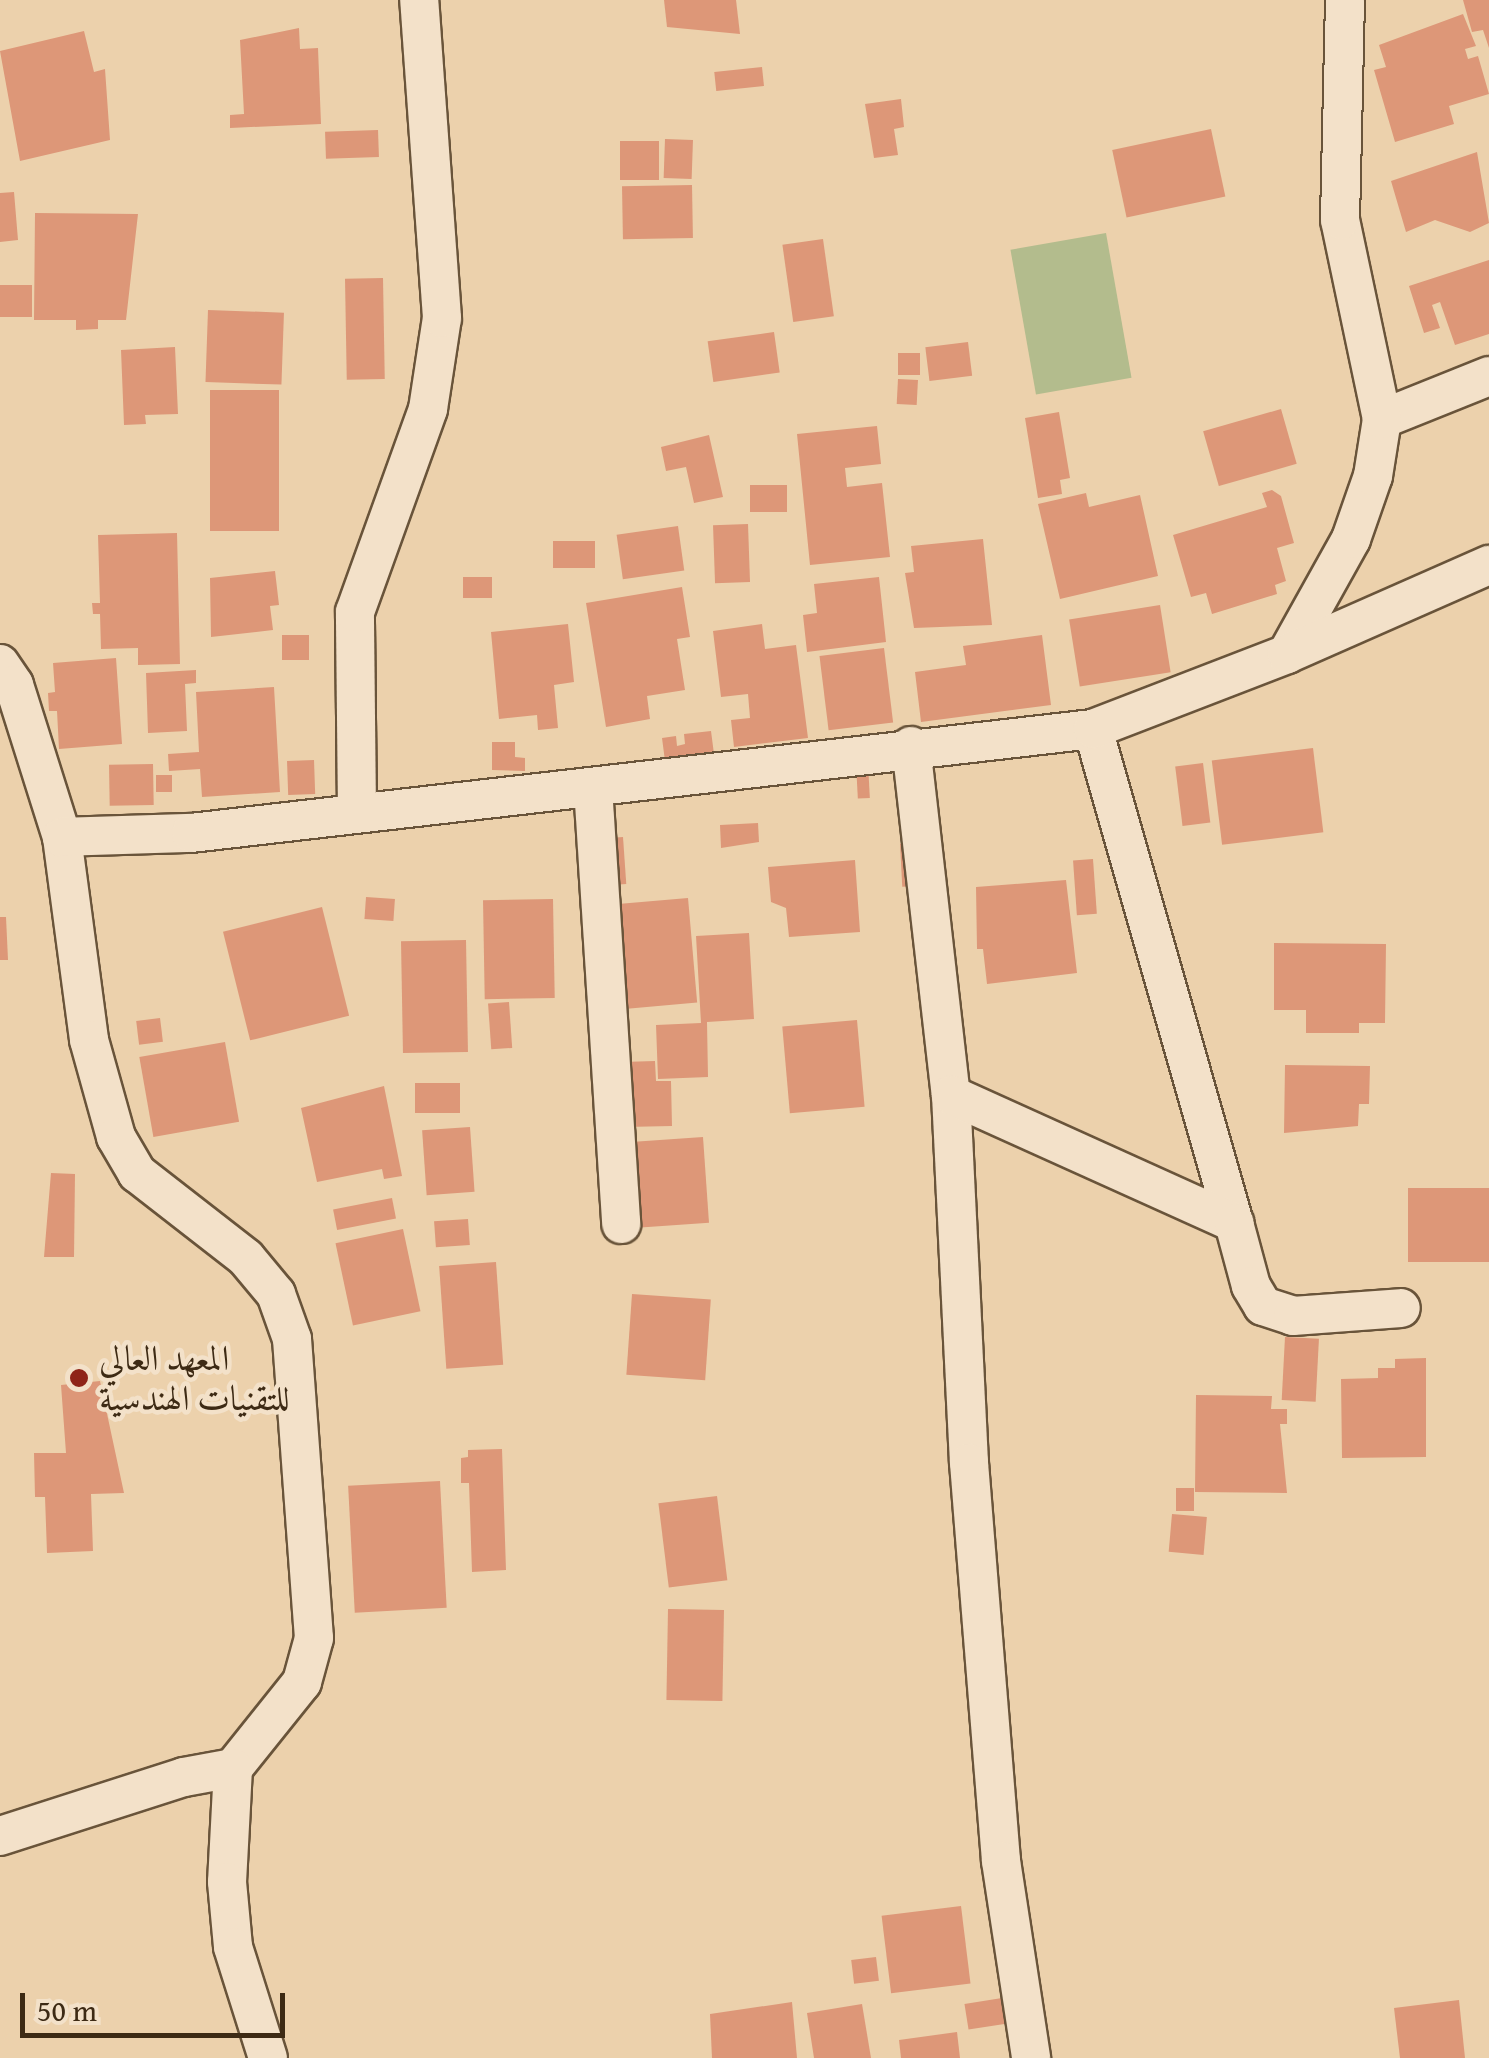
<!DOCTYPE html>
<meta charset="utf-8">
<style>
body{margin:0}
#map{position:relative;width:1489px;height:2058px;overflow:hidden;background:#ecd1ac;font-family:"Gentium Book Plus",Amiri,serif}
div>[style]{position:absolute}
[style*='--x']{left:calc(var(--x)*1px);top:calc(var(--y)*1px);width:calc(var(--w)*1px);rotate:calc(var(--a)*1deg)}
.green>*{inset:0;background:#b3bc8d;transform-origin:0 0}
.building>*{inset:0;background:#dd9778;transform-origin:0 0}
.roads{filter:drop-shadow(2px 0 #69543a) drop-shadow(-2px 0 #69543a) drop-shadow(0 2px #69543a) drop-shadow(0 -2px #69543a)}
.minor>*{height:38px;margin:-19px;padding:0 19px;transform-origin:19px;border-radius:19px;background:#f3e1c9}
.dots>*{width:28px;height:28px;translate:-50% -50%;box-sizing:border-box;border:5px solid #f3e1c9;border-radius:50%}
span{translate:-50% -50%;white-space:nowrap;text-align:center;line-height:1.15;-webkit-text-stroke:9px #f3e1c9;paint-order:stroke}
.poi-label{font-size:35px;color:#3d2a14}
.left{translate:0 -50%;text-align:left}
.scale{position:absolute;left:20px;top:1993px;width:265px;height:45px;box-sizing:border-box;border:5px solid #3d2a14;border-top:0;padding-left:12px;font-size:30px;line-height:35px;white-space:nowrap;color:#3d2a14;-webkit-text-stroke:8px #f3e1c9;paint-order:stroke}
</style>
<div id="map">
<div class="green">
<i style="left:1106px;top:233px;width:147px;height:97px;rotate:80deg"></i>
</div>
<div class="building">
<i style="clip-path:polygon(664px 0,736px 0,740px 34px,667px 27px)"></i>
<i style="clip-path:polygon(1463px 0,1489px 0,1489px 48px,1483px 30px,1472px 32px)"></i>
<i style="clip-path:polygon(1463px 14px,1476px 46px,1465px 49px,1468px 59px,1478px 56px,1489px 94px,1449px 106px,1454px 124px,1395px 142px,1374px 70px,1386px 67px,1379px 45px)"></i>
<i style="clip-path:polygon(299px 28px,300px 49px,318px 48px,321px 124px,230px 128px,230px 115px,244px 114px,240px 40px)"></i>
<i style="clip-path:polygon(84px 31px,94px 72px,105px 69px,110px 140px,20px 161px,0 51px)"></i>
<i style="left:762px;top:67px;width:19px;height:48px;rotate:84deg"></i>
<i style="clip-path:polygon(901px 99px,904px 127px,894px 129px,898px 155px,874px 158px,865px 104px)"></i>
<i style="left:1211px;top:129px;width:69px;height:101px;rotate:78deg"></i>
<i style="left:378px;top:130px;width:27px;height:53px;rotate:88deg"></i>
<i style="left:665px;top:139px;width:28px;height:39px;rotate:2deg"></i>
<i style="left:620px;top:141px;width:39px;height:39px"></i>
<i style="clip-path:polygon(1477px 152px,1489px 223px,1470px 232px,1435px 220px,1406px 232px,1391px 181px)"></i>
<i style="left:692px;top:185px;width:53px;height:70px;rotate:89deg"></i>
<i style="clip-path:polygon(14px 192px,18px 240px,0 242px,0 193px)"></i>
<i style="clip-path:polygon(35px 213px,138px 214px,126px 320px,98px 320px,98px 329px,76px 330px,76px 320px,34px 320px)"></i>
<i style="left:823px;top:239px;width:78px;height:41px;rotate:82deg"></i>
<i style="clip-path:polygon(1489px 260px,1489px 334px,1455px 345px,1440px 302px,1432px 305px,1440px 328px,1424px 333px,1409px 286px)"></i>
<i style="left:383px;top:278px;width:101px;height:38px;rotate:89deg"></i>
<i style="left:0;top:285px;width:32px;height:32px"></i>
<i style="left:208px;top:310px;width:76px;height:72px;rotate:2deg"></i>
<i style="left:774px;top:332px;width:41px;height:67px;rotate:82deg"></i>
<i style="left:968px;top:342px;width:34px;height:43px;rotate:83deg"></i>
<i style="clip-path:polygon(175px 347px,178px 414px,145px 415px,146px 424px,124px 425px,121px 350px)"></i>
<i style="left:898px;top:353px;width:22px;height:22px"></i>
<i style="left:898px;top:379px;width:20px;height:25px;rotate:3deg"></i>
<i style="left:279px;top:390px;width:141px;height:69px;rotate:90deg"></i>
<i style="left:1281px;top:409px;width:57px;height:81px;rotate:74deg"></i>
<i style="clip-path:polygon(1059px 412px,1070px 478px,1060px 480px,1062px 494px,1038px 498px,1025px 418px)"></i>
<i style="clip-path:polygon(877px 426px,881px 464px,845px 468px,847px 487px,882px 483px,890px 557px,810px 565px,797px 434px)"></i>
<i style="clip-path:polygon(709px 435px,723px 497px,694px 503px,686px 467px,666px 471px,661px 447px)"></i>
<i style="left:750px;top:485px;width:37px;height:27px"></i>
<i style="clip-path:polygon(1272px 490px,1281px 496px,1294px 543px,1277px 548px,1286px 581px,1275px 585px,1277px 594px,1212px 614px,1206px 593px,1191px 597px,1173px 535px,1267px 507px,1262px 493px)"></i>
<i style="clip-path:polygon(1086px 493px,1089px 507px,1140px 495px,1158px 576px,1060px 599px,1038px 504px)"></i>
<i style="left:748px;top:524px;width:58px;height:35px;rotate:88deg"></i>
<i style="left:678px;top:526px;width:45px;height:62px;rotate:82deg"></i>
<i style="clip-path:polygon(177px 533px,180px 664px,138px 665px,138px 648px,101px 649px,100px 614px,93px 614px,92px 603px,100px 603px,98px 535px)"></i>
<i style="clip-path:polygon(983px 539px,992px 625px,914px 628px,905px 573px,914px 572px,911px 546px)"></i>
<i style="left:553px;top:541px;width:42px;height:27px"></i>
<i style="clip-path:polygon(275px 571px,279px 605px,270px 606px,273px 630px,211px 637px,210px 578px)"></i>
<i style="left:463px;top:577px;width:29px;height:21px"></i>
<i style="clip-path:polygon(879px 577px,886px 642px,807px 652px,803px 615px,817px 613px,814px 584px)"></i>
<i style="clip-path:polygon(682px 587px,690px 637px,677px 639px,685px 690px,647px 696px,650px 719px,606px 727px,586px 603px)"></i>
<i style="left:1160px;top:605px;width:68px;height:92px;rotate:81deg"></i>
<i style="clip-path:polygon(568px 624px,574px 682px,554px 685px,558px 728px,538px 730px,537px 715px,499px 719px,491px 632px)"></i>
<i style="clip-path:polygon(762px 624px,765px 649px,796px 645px,808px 738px,734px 747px,731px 720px,750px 718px,748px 694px,721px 697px,713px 631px)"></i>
<i style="left:282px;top:635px;width:27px;height:25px"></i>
<i style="clip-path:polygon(1042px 635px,1051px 705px,921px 722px,915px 672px,966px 665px,963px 646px)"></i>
<i style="left:884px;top:648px;width:75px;height:65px;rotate:83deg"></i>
<i style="clip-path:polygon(116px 658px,122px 744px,59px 749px,57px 711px,49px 711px,48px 693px,55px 692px,53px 663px)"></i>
<i style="clip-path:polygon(196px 670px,196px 683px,185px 684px,187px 731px,148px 733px,146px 673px)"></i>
<i style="clip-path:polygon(274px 687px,280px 792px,202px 797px,200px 769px,169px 771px,168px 754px,199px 752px,196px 692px)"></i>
<i style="clip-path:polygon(711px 731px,714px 754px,665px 761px,662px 738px,676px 736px,677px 746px,685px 744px,684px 734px)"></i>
<i style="clip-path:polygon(492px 742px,515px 742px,515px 757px,525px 758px,525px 771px,492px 770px)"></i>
<i style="left:1313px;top:748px;width:85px;height:102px;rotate:83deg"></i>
<i style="left:314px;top:760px;width:34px;height:27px;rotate:88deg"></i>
<i style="left:868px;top:763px;width:35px;height:12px;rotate:87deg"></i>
<i style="left:1203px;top:763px;width:60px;height:28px;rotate:83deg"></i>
<i style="left:153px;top:764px;width:41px;height:44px;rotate:89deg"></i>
<i style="left:156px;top:775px;width:16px;height:17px"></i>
<i style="clip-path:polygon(758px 823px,759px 842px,721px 848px,720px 825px)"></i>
<i style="left:623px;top:837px;width:47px;height:18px;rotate:86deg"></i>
<i style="left:914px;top:843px;width:43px;height:14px;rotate:87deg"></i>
<i style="left:1093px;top:859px;width:55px;height:20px;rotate:86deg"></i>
<i style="clip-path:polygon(855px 860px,860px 932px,789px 937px,786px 908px,771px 902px,768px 867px)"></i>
<i style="clip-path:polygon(1066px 880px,1077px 973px,987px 984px,983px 949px,977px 949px,976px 887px)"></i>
<i style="left:366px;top:897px;width:29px;height:22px;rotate:4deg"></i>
<i style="left:688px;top:898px;width:105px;height:73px;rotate:85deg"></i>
<i style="left:553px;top:899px;width:99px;height:70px;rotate:89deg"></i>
<i style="left:322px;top:907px;width:112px;height:102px;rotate:76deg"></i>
<i style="clip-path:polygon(0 917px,6px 917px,8px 960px,0 960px)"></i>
<i style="clip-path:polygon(749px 933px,754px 1019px,707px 1022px,708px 1077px,658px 1079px,656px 1025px,701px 1023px,696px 936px)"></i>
<i style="left:466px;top:940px;width:112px;height:65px;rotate:89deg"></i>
<i style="clip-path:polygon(1274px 943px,1386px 944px,1385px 1023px,1359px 1023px,1359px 1033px,1306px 1033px,1306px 1010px,1274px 1010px)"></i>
<i style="left:509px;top:1002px;width:46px;height:21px;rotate:86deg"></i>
<i style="left:160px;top:1018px;width:24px;height:24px;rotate:83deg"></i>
<i style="left:857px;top:1020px;width:87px;height:75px;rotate:85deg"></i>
<i style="left:225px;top:1042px;width:81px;height:87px;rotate:80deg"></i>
<i style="clip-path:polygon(655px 1061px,656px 1081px,671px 1081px,672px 1126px,625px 1127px,622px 1062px)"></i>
<i style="clip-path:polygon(1285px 1065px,1370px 1066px,1369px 1104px,1359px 1104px,1358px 1126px,1284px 1133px)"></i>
<i style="left:415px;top:1083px;width:45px;height:30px"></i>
<i style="clip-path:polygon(384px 1086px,402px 1176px,384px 1179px,382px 1169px,317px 1182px,301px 1108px)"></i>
<i style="left:470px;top:1127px;width:65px;height:48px;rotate:86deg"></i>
<i style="left:703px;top:1137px;width:86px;height:83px;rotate:86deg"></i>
<i style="clip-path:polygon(51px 1173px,75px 1174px,74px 1257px,44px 1257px)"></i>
<i style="left:1489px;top:1188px;width:74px;height:81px;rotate:90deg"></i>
<i style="left:392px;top:1198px;width:21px;height:60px;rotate:79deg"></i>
<i style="left:468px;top:1219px;width:26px;height:34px;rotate:86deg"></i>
<i style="left:403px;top:1229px;width:84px;height:69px;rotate:78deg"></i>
<i style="left:496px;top:1262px;width:103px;height:57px;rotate:86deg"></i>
<i style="left:632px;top:1294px;width:79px;height:81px;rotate:4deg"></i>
<i style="left:1285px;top:1337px;width:34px;height:63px;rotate:3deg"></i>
<i style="clip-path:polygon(1426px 1358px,1426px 1457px,1342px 1458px,1341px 1379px,1378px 1378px,1378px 1368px,1395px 1368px,1395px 1359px)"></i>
<i style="clip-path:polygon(100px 1381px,124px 1493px,91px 1494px,93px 1551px,47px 1553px,45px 1497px,35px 1497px,34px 1453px,66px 1453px,61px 1385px)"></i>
<i style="clip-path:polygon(1196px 1395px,1272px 1396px,1271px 1409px,1287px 1409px,1287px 1424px,1280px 1424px,1287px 1493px,1195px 1492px)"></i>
<i style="clip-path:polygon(502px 1449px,506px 1570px,472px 1572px,469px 1483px,461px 1483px,461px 1458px,468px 1457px,468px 1450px)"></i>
<i style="left:440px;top:1481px;width:127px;height:92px;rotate:87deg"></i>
<i style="left:1176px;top:1488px;width:18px;height:23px"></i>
<i style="left:717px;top:1496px;width:85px;height:59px;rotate:83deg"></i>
<i style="left:1172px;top:1514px;width:35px;height:38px;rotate:5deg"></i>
<i style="left:668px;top:1609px;width:56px;height:91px;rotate:1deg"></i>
<i style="left:961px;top:1906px;width:78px;height:80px;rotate:83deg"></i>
<i style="left:876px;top:1957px;width:24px;height:25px;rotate:83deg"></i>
<i style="left:1002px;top:1998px;width:26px;height:38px;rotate:81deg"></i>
<i style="clip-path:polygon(1459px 2000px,1465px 2058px,1400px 2058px,1394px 2008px)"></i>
<i style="clip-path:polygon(792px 2002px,797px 2058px,712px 2058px,710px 2014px)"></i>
<i style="clip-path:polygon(862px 2004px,871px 2058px,814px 2058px,807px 2013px)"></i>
<i style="clip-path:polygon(957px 2032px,960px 2058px,901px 2058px,899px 2040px)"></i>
</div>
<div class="roads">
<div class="minor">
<i style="--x:1382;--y:419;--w:115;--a:-21.9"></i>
<i style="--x:1287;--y:654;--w:132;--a:-60.9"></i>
<i style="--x:1351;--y:539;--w:67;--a:-70.8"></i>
<i style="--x:1373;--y:476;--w:58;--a:-81"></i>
<i style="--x:1382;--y:419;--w:203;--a:-101.9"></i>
<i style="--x:1340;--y:220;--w:220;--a:-88.7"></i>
<i style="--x:0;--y:664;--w:25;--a:56"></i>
<i style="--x:14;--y:685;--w:159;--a:72.5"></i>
<i style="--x:62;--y:837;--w:205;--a:82.4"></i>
<i style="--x:89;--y:1040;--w:101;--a:74.4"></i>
<i style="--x:116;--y:1137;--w:42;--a:59.7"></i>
<i style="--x:137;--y:1173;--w:138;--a:37.9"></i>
<i style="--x:246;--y:1258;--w:47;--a:50.2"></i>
<i style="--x:276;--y:1294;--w:48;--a:70.4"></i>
<i style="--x:292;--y:1339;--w:300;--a:85.8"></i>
<i style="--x:314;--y:1638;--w:46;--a:105.3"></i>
<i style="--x:302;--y:1682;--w:110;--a:128.7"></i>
<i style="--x:233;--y:1768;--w:114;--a:93"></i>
<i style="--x:227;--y:1882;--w:65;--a:84.7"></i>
<i style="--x:233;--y:1947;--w:116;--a:72.5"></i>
<i style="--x:1093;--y:729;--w:514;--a:74.07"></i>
<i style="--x:911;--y:746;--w:351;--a:83.5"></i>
<i style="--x:951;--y:1095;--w:368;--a:87.2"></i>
<i style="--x:969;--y:1463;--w:399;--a:85.4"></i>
<i style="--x:1001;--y:1861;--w:199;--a:81.3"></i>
<i style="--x:593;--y:787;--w:438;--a:86.3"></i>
<i style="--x:357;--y:812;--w:200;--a:-90.6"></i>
<i style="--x:355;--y:612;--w:216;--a:-70.2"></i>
<i style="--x:428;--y:409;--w:92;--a:-81.3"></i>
<i style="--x:442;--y:318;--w:319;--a:-94.1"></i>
<i style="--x:62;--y:837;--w:129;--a:-1.8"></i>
<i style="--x:191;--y:833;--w:908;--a:-6.58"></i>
<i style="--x:1093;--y:729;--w:208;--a:-21.1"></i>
<i style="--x:1287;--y:654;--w:221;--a:-23.8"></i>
<i style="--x:951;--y:1095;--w:311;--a:24.3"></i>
<i style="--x:1234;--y:1223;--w:65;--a:74.9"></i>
<i style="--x:1251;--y:1286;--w:23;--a:59"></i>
<i style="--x:1263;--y:1306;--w:32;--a:18"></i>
<i style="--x:1293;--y:1316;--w:108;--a:-4.2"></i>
<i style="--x:0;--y:1836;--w:193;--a:-17.8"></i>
<i style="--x:184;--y:1777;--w:50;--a:-10.4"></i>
</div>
</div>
<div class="dots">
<i style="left:79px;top:1378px;background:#8f2418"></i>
</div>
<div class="poi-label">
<span class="left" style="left:99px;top:1378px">المعهد العالي<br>للتقنيات الهندسية</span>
</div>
<div class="scale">50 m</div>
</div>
